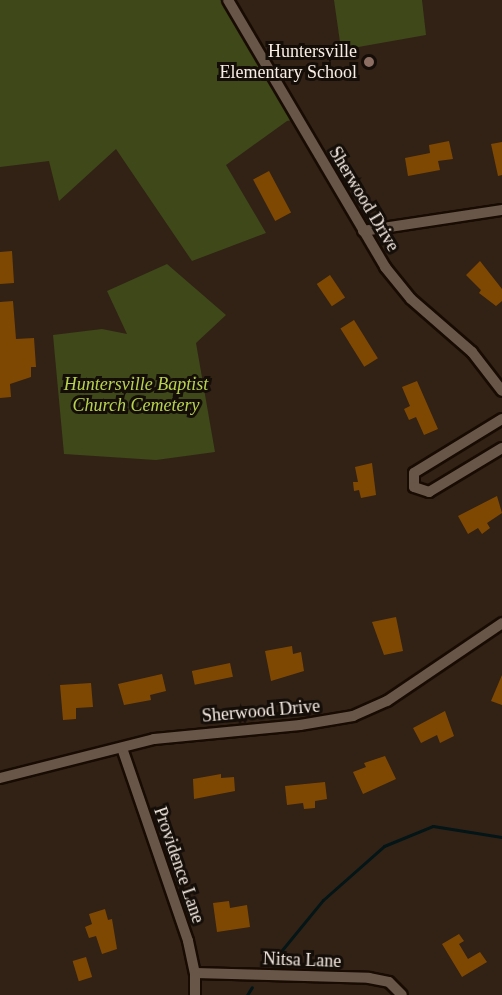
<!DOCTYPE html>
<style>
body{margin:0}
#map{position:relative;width:502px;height:995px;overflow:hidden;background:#312215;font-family:"Times New Roman",serif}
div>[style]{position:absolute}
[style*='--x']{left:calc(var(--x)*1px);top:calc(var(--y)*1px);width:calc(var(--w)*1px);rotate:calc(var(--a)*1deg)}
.green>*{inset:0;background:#3f4819}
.stream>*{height:3px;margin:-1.5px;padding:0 1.5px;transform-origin:1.5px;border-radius:1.5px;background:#031516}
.building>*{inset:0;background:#7f4802;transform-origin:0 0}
.roads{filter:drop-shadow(2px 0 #180b02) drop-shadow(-2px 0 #180b02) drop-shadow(0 2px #180b02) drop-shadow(0 -2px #180b02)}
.minor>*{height:10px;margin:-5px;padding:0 5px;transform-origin:5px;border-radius:5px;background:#685749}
.dots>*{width:16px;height:16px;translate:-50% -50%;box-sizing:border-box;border:3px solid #140d08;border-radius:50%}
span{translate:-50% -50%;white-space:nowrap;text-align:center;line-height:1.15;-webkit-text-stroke:6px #140d08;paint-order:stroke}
.poi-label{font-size:18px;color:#f8eee6}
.right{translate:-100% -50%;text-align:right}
.street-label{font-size:18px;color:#f8eee6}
.park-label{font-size:18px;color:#b8d34d;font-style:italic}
</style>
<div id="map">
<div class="green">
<i style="clip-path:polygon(0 0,228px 0,297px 119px,287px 121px,226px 165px,266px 233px,192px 261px,116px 149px,59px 201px,49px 161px,0 167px)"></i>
<i style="clip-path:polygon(334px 0,422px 0,426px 35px,347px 49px,340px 42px)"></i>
<i style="clip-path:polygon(167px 264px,226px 315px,196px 343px,215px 452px,156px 460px,64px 454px,53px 335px,102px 329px,127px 334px,107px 291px)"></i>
</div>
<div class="stream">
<i style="--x:273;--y:961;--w:79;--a:-50.7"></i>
<i style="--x:323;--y:900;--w:81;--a:-41.5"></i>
<i style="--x:384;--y:846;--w:53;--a:-22.2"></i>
<i style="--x:433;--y:826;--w:70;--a:9.1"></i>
<i style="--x:247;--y:995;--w:9;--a:-58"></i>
</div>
<div class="building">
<i style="clip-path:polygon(449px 141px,453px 159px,438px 161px,440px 170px,408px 176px,405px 158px,430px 153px,429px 145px)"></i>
<i style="clip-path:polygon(502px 142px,502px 175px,498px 176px,491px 144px)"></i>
<i style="left:269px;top:171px;width:47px;height:18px;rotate:62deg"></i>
<i style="clip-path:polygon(12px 251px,14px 283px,0 284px,0 252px)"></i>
<i style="clip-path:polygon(480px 261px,502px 289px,502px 301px,496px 306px,479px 293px,481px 290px,466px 275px)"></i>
<i style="left:330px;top:275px;width:27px;height:16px;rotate:56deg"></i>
<i style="clip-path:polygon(13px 301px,16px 339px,34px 338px,36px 367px,31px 367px,31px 377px,10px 384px,11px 397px,0 398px,0 302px)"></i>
<i style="left:354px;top:320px;width:45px;height:16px;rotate:58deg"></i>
<i style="clip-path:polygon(417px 381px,438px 429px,424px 435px,416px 417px,409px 420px,404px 409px,410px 406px,402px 387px)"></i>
<i style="clip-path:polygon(372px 463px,376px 495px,361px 498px,359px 490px,354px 491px,353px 482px,358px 482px,355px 467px)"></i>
<i style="clip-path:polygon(497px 496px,502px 513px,487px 523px,490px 528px,482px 534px,478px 528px,468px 534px,458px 516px)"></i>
<i style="clip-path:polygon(396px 617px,403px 651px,384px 655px,372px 622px)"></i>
<i style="clip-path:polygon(292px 646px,293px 654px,301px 652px,304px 671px,271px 681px,265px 651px)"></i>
<i style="left:230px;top:663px;width:14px;height:39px;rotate:78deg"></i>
<i style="clip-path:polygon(162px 674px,166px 691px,150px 695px,151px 700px,124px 705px,118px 684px)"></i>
<i style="clip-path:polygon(502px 675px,502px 705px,491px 701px)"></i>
<i style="clip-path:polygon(91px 683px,93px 707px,76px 708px,76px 719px,63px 720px,60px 685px)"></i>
<i style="clip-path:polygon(445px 711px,454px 736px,440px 743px,437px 735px,421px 743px,413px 728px)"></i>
<i style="clip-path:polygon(385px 756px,396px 779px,363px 794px,353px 772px,366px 767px,364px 763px)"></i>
<i style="clip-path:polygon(221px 774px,221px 778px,234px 777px,235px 791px,194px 799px,193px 779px)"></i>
<i style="clip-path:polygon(325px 782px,327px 799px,315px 801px,315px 808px,304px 809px,303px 803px,287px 805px,285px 786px)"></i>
<i style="clip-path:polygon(229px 901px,230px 908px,247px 905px,250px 927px,217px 932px,213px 903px)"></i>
<i style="clip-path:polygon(105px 909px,108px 920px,112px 919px,117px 949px,102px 954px,96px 936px,89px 938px,85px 927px,92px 924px,89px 914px)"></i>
<i style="clip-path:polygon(459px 934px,464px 941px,459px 944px,468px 959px,480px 952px,487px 962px,462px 977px,442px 944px)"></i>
<i style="left:86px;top:957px;width:21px;height:14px;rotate:73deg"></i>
</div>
<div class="roads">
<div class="minor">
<i style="--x:228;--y:0;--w:310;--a:59.5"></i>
<i style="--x:385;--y:267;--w:41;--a:50.9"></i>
<i style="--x:411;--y:299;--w:81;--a:41"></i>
<i style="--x:472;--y:352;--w:49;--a:52.4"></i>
<i style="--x:363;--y:231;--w:141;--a:-8.6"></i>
<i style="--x:502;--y:419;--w:103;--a:148.5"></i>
<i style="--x:414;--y:473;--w:14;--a:90"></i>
<i style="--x:414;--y:487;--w:16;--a:18"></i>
<i style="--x:429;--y:492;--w:85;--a:-31.1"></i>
<i style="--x:122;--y:748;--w:204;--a:71.1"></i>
<i style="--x:188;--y:941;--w:33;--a:78"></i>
<i style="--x:195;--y:973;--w:22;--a:90"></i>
<i style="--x:0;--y:778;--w:159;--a:-14.2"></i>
<i style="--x:154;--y:739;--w:147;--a:-5.5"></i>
<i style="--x:300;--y:725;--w:54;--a:-9.6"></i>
<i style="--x:353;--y:716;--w:37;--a:-24"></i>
<i style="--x:387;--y:701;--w:139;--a:-34.1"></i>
<i style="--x:195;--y:973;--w:174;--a:1.6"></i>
<i style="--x:369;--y:978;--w:20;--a:11"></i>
<i style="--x:389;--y:982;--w:18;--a:45"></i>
</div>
</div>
<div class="dots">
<i style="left:369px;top:62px;background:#8d6e63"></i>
</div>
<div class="poi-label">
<span class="right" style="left:357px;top:62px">Huntersville<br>Elementary School</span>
</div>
<div class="street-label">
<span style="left:364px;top:199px;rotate:59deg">Sherwood Drive</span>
<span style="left:261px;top:711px;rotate:-5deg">Sherwood Drive</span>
<span style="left:179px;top:865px;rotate:71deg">Providence Lane</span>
<span style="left:302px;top:960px;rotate:2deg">Nitsa Lane</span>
</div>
<div class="park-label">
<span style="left:136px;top:395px">Huntersville Baptist<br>Church Cemetery</span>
</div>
</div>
